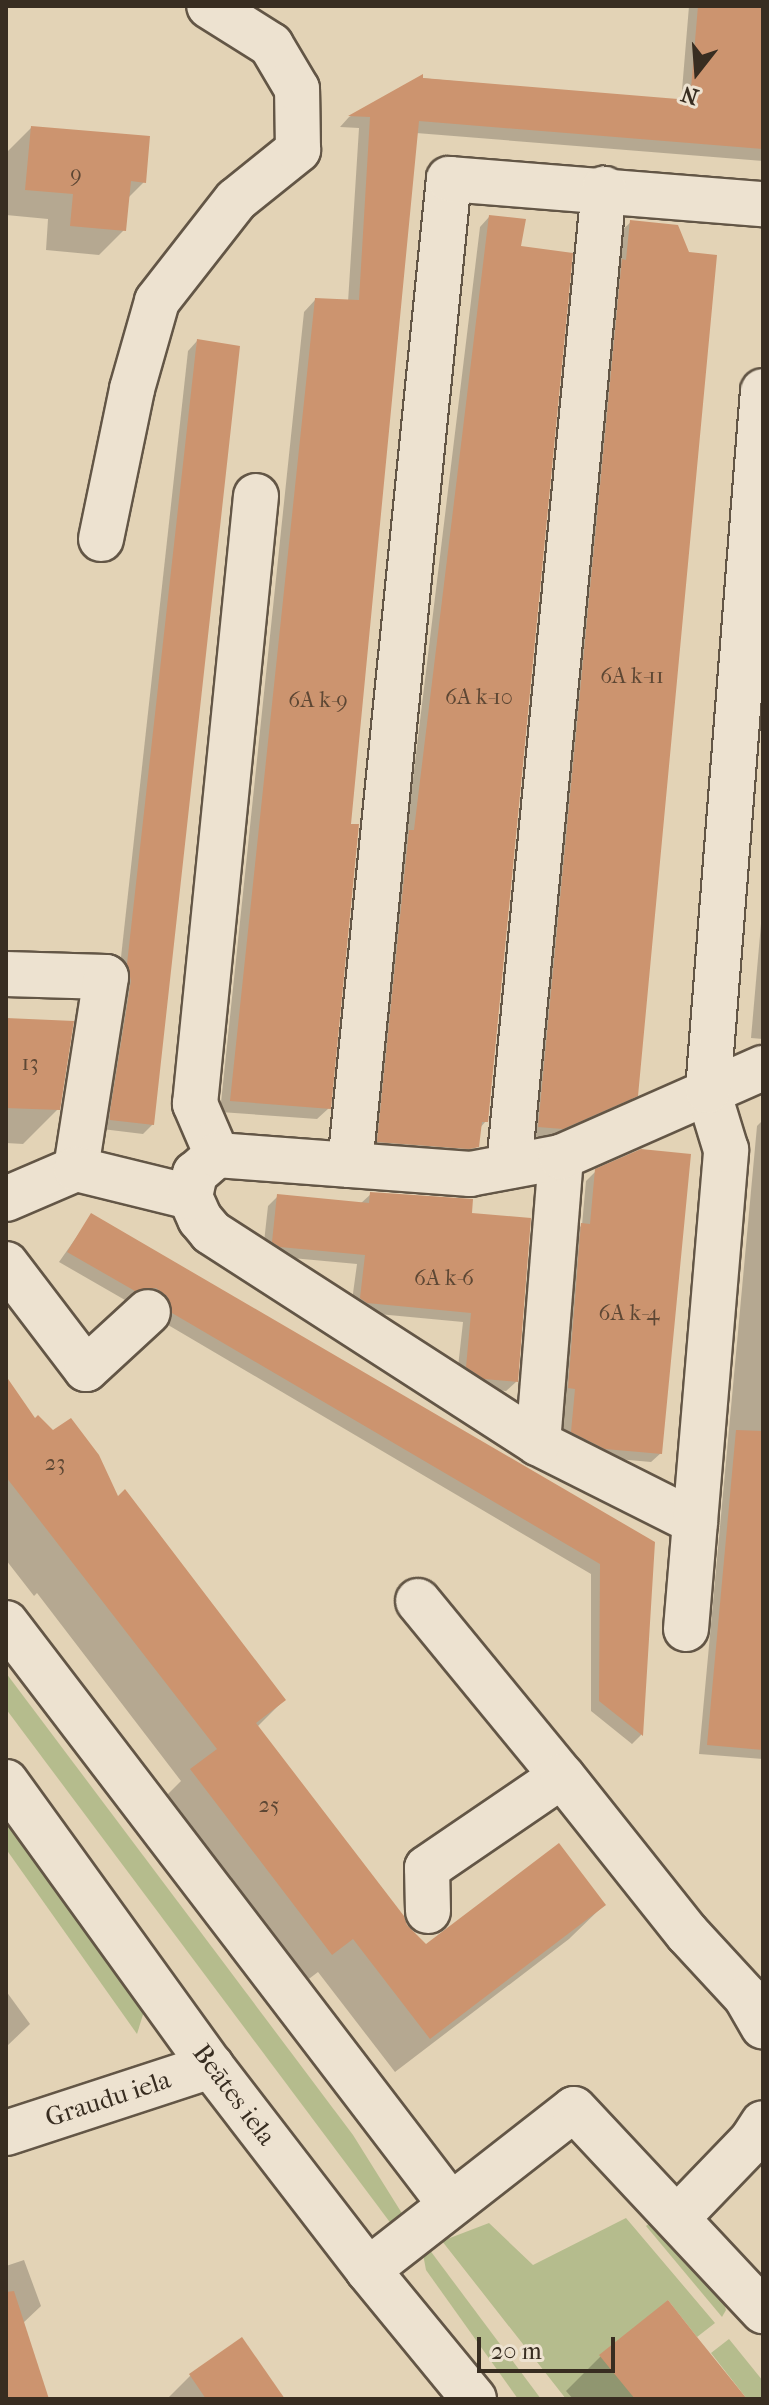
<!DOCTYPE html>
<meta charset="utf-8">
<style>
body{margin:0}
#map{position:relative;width:769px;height:2405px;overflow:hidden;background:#e3d3b6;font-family:"IM FELL French Canon",serif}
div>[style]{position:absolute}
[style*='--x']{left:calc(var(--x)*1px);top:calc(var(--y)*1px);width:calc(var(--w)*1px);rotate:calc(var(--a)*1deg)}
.green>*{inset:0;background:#b5bc8d}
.shadow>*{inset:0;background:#0003}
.building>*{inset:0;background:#cc946f}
.roads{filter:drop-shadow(2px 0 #635646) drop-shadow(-2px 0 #635646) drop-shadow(0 2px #635646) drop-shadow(0 -2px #635646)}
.minor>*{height:44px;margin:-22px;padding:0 22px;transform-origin:22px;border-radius:22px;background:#ede2d0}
span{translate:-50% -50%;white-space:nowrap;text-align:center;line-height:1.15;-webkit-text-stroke:8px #ede2d0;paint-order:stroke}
.number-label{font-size:22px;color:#5d4734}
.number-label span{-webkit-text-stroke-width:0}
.street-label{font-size:26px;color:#382d21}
.frame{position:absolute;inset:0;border:8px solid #382d21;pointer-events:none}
.north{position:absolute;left:657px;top:32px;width:80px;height:80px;-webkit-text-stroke:6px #ede2d0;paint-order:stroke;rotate:197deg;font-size:22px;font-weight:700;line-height:32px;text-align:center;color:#382d21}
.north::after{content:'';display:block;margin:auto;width:28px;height:36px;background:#382d21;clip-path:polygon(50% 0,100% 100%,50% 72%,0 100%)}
.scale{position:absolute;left:477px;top:2337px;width:138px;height:36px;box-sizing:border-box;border:4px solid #382d21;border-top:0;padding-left:10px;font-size:24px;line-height:28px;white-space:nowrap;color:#382d21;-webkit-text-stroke:6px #ede2d0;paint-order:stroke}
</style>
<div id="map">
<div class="green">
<i style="clip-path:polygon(6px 1673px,353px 2135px,403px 2215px,392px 2225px,6px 1709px)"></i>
<i style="clip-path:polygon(6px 1817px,145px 2008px,137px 2034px,6px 1849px)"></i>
<i style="clip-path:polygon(626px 2218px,715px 2323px,697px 2337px,668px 2300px,635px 2399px,566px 2399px,442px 2241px,489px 2223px,533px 2265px)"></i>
<i style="clip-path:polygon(651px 2222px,723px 2300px,726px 2310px,722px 2317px,646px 2226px)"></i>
<i style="clip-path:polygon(429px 2249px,541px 2399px,518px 2399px,426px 2270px,423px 2254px)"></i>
<i style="clip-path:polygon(729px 2339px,763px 2381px,763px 2399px,747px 2399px,711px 2353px)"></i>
</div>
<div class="shadow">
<i style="clip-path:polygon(689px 6px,763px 6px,763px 161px,416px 133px,349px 825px,329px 1108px,317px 1119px,220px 1112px,304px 312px,315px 300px,348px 302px,359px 128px,340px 127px,349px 117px,421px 78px,681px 102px)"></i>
<i style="clip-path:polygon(31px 128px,144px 182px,127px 199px,124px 230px,99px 255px,46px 250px,48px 219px,6px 215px,6px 153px)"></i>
<i style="clip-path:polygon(489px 217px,486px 1121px,479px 1129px,477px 1146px,467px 1156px,369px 1151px,400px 841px,406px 836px,480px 227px)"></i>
<i style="clip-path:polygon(631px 222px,636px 1095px,626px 1105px,552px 1137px,529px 1136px,621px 231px)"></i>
<i style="clip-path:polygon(197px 341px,153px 1124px,143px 1134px,102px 1129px,188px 351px)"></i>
<i style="clip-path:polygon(763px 901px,763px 1039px,751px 1038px)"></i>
<i style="clip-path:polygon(6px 1020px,58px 1109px,23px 1144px,6px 1143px)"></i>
<i style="clip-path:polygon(763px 1120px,763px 1759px,699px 1754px,757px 1126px)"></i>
<i style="clip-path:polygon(596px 1171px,661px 1453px,651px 1462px,595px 1457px,562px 1441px,566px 1398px,559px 1397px,572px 1235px,582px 1225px,586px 1181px)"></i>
<i style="clip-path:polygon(371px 1194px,470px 1215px,516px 1382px,506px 1391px,474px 1387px,457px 1376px,463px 1322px,357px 1312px,351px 1308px,357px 1264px,270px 1256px,263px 1251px,268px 1206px,278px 1196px,360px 1204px)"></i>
<i style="clip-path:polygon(92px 1215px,653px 1543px,641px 1735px,632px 1744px,591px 1711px,591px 1574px,163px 1322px,146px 1297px,125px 1300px,59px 1262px)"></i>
<i style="clip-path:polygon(6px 1379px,35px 1421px,117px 1500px,284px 1700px,257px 1727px,405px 1926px,425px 1946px,604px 1905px,569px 1939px,395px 2072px,318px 1972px,297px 1988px,157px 1805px,181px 1781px,37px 1593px,34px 1596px,6px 1560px)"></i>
<i style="clip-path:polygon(6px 1991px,30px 2024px,6px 2047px)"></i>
<i style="clip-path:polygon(24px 2260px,41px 2306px,22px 2324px,46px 2399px,6px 2399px,6px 2266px)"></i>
<i style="clip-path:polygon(242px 2339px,283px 2399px,167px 2399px,190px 2376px)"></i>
<i style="clip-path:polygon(601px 2356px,744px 2399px,573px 2399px,566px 2391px)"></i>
</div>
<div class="building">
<i style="clip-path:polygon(698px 6px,763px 6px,763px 149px,419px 121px,351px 824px,359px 824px,331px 1109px,230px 1101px,315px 298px,359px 300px,370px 117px,348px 116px,423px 74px,423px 78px,690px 100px)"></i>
<i style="clip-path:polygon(31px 126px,150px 136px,146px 183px,131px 181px,126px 231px,70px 226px,73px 194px,25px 190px)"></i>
<i style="clip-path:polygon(489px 215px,526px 219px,521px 246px,573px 253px,488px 1122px,482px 1122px,479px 1147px,469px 1149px,377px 1142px,409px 830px,414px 830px)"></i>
<i style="clip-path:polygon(630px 220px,678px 225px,689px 252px,717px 255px,638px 1096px,563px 1129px,538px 1127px,622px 259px,626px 260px)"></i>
<i style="clip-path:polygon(197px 339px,240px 346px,154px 1125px,110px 1120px,110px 1112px,131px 981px,127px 964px)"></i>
<i style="clip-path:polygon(6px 1018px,74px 1021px,60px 1110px,6px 1108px)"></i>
<i style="clip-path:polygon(641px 1149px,691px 1154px,662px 1454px,605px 1449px,571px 1432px,575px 1389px,568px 1388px,581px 1223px,590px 1224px,595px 1169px)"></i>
<i style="clip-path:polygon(370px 1192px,473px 1199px,472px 1213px,531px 1218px,518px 1382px,484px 1379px,466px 1367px,471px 1313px,367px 1303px,360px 1298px,365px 1255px,280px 1247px,272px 1242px,277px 1194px,369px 1203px)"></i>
<i style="clip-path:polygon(91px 1213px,655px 1542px,643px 1736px,599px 1701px,600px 1564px,172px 1313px,167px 1296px,156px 1288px,135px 1291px,67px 1252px)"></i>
<i style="clip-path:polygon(6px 1376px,35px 1418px,38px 1415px,53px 1430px,71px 1418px,99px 1455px,118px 1496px,125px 1489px,286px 1700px,256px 1723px,404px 1916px,407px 1925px,426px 1944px,559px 1843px,606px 1905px,430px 2039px,353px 1939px,332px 1955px,190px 1769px,217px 1749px,6px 1477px)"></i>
<i style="clip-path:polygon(736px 1430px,763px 1431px,763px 1750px,707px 1745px)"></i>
<i style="clip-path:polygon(14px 2291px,49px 2399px,6px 2399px,6px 2292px)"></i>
<i style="clip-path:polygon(668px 2300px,697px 2337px,747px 2399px,635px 2399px,599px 2355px)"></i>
<i style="clip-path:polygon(242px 2337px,285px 2399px,206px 2399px,189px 2374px)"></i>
</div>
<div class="roads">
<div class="minor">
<i style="--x:101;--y:539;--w:153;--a:-78.3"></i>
<i style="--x:132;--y:389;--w:91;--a:-74.1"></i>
<i style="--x:157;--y:301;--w:128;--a:-52"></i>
<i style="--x:236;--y:200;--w:80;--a:-38.9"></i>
<i style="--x:298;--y:150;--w:61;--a:-90.9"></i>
<i style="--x:297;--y:89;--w:51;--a:-120.6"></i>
<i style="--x:271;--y:45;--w:73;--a:-147.8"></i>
<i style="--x:6;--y:974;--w:100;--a:1.7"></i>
<i style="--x:106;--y:977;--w:194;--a:98.9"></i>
<i style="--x:217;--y:1155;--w:56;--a:-113.3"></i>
<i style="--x:195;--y:1104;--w:611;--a:-84.27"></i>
<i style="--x:350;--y:1165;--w:991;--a:-84.27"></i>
<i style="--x:449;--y:179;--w:315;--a:4.6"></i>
<i style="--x:509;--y:1166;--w:982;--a:-84.45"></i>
<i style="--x:6;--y:1199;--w:76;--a:-23.2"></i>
<i style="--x:76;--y:1169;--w:117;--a:13.8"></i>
<i style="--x:6;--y:1264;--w:132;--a:52.7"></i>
<i style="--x:86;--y:1369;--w:84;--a:-42.6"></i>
<i style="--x:538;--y:1443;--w:287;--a:-85.4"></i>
<i style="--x:695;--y:1522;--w:176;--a:-153.3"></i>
<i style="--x:538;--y:1443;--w:389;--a:-147.2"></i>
<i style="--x:211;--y:1232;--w:17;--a:-130"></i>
<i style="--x:200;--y:1219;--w:24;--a:-114"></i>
<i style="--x:190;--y:1197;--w:24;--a:-78"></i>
<i style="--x:195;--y:1174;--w:29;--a:-41"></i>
<i style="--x:217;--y:1155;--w:254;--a:4.3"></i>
<i style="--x:470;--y:1174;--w:93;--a:-10.6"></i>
<i style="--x:561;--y:1157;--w:221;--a:-23.8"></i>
<i style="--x:418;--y:1601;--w:227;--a:50.6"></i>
<i style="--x:6;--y:1623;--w:731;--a:52.61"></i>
<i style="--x:686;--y:1629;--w:481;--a:-85.2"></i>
<i style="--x:726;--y:1150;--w:62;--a:-107"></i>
<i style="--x:708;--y:1091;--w:702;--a:-85.51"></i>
<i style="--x:6;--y:1782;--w:350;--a:54.2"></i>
<i style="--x:211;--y:2066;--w:257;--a:52.4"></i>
<i style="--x:368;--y:2270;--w:167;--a:50.6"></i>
<i style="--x:428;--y:1911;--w:43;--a:-91.3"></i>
<i style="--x:427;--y:1868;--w:163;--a:-34.3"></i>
<i style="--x:562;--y:1776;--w:201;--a:51.5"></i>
<i style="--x:687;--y:1933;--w:87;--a:47.3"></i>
<i style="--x:746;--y:1997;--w:34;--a:60"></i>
<i style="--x:6;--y:2133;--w:216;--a:-18.1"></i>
<i style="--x:678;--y:2217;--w:107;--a:-46.1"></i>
<i style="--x:752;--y:2140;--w:20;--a:-57"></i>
<i style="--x:368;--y:2270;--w:261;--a:-38"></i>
<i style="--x:574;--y:2109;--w:277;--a:46.9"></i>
</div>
</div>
<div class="number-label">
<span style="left:76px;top:175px">9</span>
<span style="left:632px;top:677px">6A k-11</span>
<span style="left:479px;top:698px">6A k-10</span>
<span style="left:318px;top:701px">6A k-9</span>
<span style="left:30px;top:1064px">13</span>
<span style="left:444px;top:1279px">6A k-6</span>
<span style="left:629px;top:1314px">6A k-4</span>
<span style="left:55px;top:1464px">23</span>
<span style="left:269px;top:1806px">25</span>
</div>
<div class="street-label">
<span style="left:234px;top:2095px;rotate:53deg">Beātes iela</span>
<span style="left:108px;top:2099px;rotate:-18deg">Graudu iela</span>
</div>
<div class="frame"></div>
<div class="north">N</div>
<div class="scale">20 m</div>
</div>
